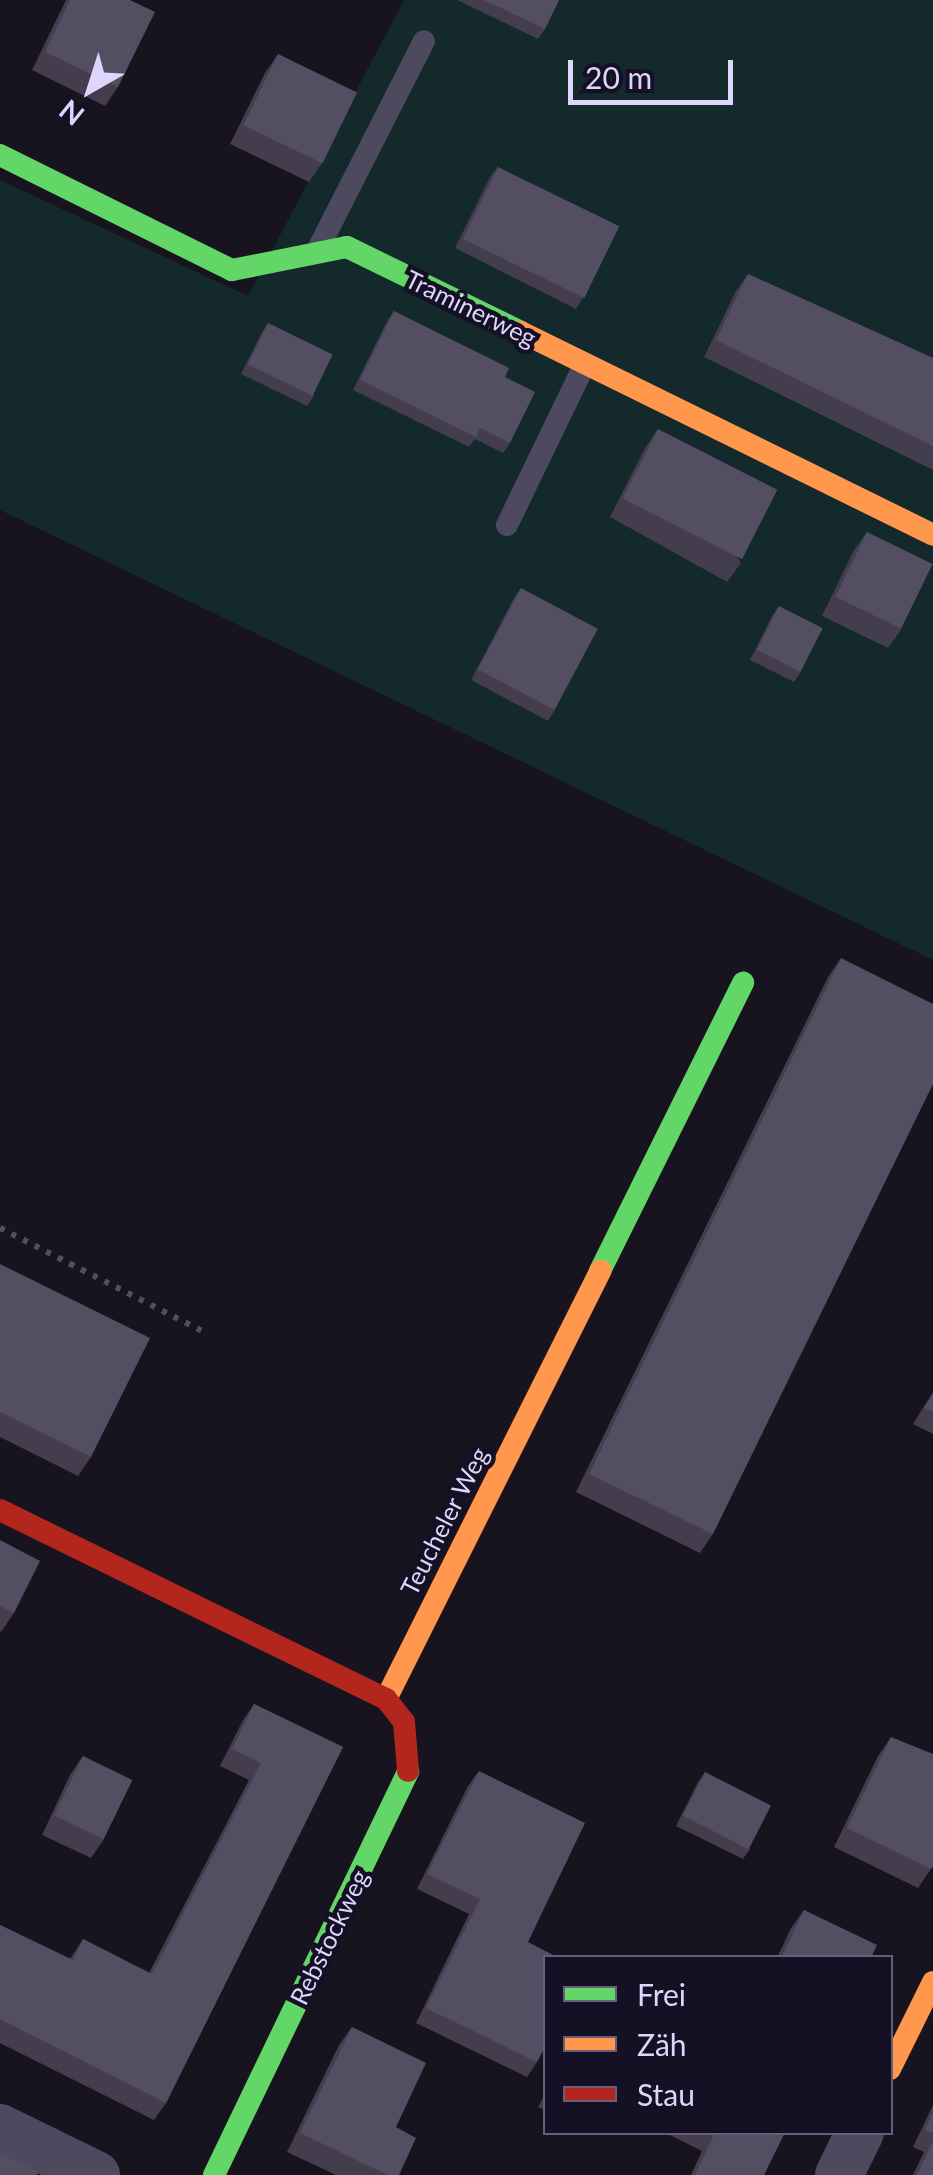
<!DOCTYPE html>
<meta charset="utf-8">
<style>
body{margin:0}
#map{position:relative;width:933px;height:2175px;overflow:hidden;background:#17141f;font-family:Lato,sans-serif}
div>[style]{position:absolute}
[style*='--x']{left:calc(var(--x)*1px);top:calc(var(--y)*1px);width:calc(var(--w)*1px);rotate:calc(var(--a)*1deg)}
.green>*{inset:0;background:#14292c}
.path>*{height:6px;margin-top:-3px;transform-origin:0;background:repeating-linear-gradient(90deg,#485260 0 5px,transparent 0 13px)}
.lane>*{height:22px;margin:-11px;padding:0 11px;transform-origin:11px;border-radius:11px;background:#4d4a60}
.street>*{height:48px;margin:-24px;padding:0 24px;transform-origin:24px;border-radius:24px;background:#4d4a60}
.fast>*{height:22px;margin:-11px;padding:0 11px;transform-origin:11px;border-radius:11px;background:#63d668}
.slow>*{height:22px;margin:-11px;padding:0 11px;transform-origin:11px;border-radius:11px;background:#ff974d}
.jam>*{height:22px;margin:-11px;padding:0 11px;transform-origin:11px;border-radius:11px;background:#b3261e}
.wall>*{inset:0;background:#433d4e}
.building>*{inset:0;background:#534e61;transform-origin:0 0}
span{translate:-50% -50%;white-space:nowrap;text-align:center;line-height:1.15;-webkit-text-stroke:9px #151024;paint-order:stroke}
.street-label{font-size:25px;color:#ded5fd}
.legend{position:absolute;left:543px;top:1955px;width:350px;height:180px;box-sizing:border-box;background:#151024;border:2px solid #655f7b;margin:0;padding:12px 18px;list-style:none;font-size:30px;color:#ded5fd}
.legend li{display:flex;align-items:center;gap:20px;height:50px}
.legend b{width:50px;border:2px solid #655f7b}
.north{position:absolute;left:40px;top:40px;width:100px;height:100px;-webkit-text-stroke:8px #151024;paint-order:stroke;rotate:219deg;font-size:28px;font-weight:700;line-height:40px;text-align:center;color:#ded5fd}
.north::after{content:'';display:block;margin:auto;width:35px;height:45px;background:#ded5fd;clip-path:polygon(50% 0,100% 100%,50% 72%,0 100%)}
.scale{position:absolute;left:568px;top:60px;width:165px;height:45px;box-sizing:border-box;border:5px solid #ded5fd;border-top:0;padding-left:12px;font-size:30px;line-height:35px;white-space:nowrap;color:#ded5fd;-webkit-text-stroke:8px #151024;paint-order:stroke}
</style>
<div id="map">
<div class="green">
<i style="clip-path:polygon(404px 0,933px 0,933px 960px,0 510px,0 180px,248px 296px)"></i>
</div>
<div class="path">
<i style="--x:0;--y:1228;--w:231;--a:27"></i>
</div>
<div class="lane">
<i style="--x:319;--y:247;--w:231;--a:-63"></i>
<i style="--x:507;--y:525;--w:179;--a:-64.2"></i>
</div>
<div class="street">
<i style="--x:0;--y:2128;--w:107;--a:26.1"></i>
<i style="--x:839;--y:2175;--w:48;--a:-64"></i>
</div>
<div class="fast">
<i style="--x:0;--y:155;--w:259;--a:26.4"></i>
<i style="--x:232;--y:270;--w:117;--a:-11.3"></i>
<i style="--x:347;--y:247;--w:194;--a:26"></i>
<i style="--x:600;--y:1271;--w:322;--a:-63.6"></i>
<i style="--x:214;--y:2175;--w:448;--a:-64.3"></i>
</div>
<div class="slow">
<i style="--x:521;--y:332;--w:459;--a:26.2"></i>
<i style="--x:386;--y:1699;--w:479;--a:-63.4"></i>
<i style="--x:890;--y:2069;--w:97;--a:-63.7"></i>
</div>
<div class="jam">
<i style="--x:0;--y:1510;--w:430;--a:26.1"></i>
<i style="--x:386;--y:1699;--w:29;--a:52"></i>
<i style="--x:404;--y:1722;--w:49;--a:85.3"></i>
</div>
<div class="wall">
<i style="clip-path:polygon(66px 0,130px 0,118px 87px,105px 106px,32px 70px)"></i>
<i style="clip-path:polygon(457px 0,559px 0,545px 29px,538px 39px)"></i>
<i style="clip-path:polygon(278px 54px,322px 163px,309px 182px,230px 144px,265px 73px)"></i>
<i style="clip-path:polygon(498px 167px,583px 298px,576px 309px,455px 248px,490px 177px)"></i>
<i style="clip-path:polygon(748px 274px,933px 358px,933px 470px,704px 357px,736px 291px)"></i>
<i style="clip-path:polygon(394px 311px,505px 377px,510px 443px,503px 453px,475px 439px,469px 447px,353px 390px,387px 321px)"></i>
<i style="clip-path:polygon(268px 323px,314px 396px,307px 406px,241px 374px,261px 334px)"></i>
<i style="clip-path:polygon(658px 429px,741px 563px,727px 582px,610px 517px,645px 448px)"></i>
<i style="clip-path:polygon(867px 532px,901px 630px,888px 648px,822px 616px,854px 550px)"></i>
<i style="clip-path:polygon(521px 588px,555px 710px,548px 721px,471px 680px,514px 598px)"></i>
<i style="clip-path:polygon(779px 606px,801px 672px,794px 682px,750px 660px,772px 616px)"></i>
<i style="clip-path:polygon(841px 958px,713px 1534px,700px 1553px,576px 1492px,828px 977px)"></i>
<i style="clip-path:polygon(0 1264px,91px 1457px,78px 1476px,0 1437px)"></i>
<i style="clip-path:polygon(933px 1392px,933px 1434px,913px 1424px)"></i>
<i style="clip-path:polygon(0 1540px,14px 1613px,1px 1632px,0 1631px)"></i>
<i style="clip-path:polygon(254px 1704px,343px 1747px,166px 2103px,154px 2120px,0 2043px,0 1925px,70px 1959px,83px 1939px,149px 1973px,249px 1780px,220px 1766px,242px 1722px)"></i>
<i style="clip-path:polygon(891px 1737px,933px 1866px,918px 1888px,834px 1847px,878px 1756px)"></i>
<i style="clip-path:polygon(83px 1756px,104px 1839px,91px 1858px,42px 1835px,70px 1775px)"></i>
<i style="clip-path:polygon(479px 1771px,528px 1942px,537px 2062px,527px 2077px,416px 2023px,469px 1914px,417px 1889px,468px 1786px)"></i>
<i style="clip-path:polygon(705px 1772px,750px 1849px,743px 1859px,676px 1826px,698px 1782px)"></i>
<i style="clip-path:polygon(804px 1910px,871px 1958px,777px 1958px,791px 1928px)"></i>
<i style="clip-path:polygon(352px 2027px,399px 2175px,336px 2175px,287px 2152px,339px 2045px)"></i>
<i style="clip-path:polygon(546px 2093px,546px 2110px,538px 2107px)"></i>
<i style="clip-path:polygon(933px 2105px,933px 2175px,913px 2175px,924px 2152px,913px 2147px)"></i>
<i style="clip-path:polygon(664px 2132px,785px 2132px,764px 2175px,691px 2175px,702px 2151px)"></i>
</div>
<div class="building">
<i style="clip-path:polygon(70px 0,130px 0,155px 12px,118px 87px,45px 52px)"></i>
<i style="clip-path:polygon(484px 0,559px 0,545px 29px)"></i>
<i style="left:278px;top:54px;width:88px;height:79px;rotate:26deg"></i>
<i style="left:498px;top:167px;width:135px;height:80px;rotate:26deg"></i>
<i style="clip-path:polygon(748px 274px,933px 358px,933px 446px,716px 340px)"></i>
<i style="clip-path:polygon(394px 311px,509px 368px,505px 377px,535px 392px,510px 443px,480px 428px,476px 437px,360px 380px)"></i>
<i style="left:268px;top:323px;width:72px;height:46px;rotate:26deg"></i>
<i style="left:658px;top:429px;width:134px;height:78px;rotate:27deg"></i>
<i style="left:867px;top:532px;width:73px;height:72px;rotate:26deg"></i>
<i style="left:521px;top:588px;width:87px;height:92px;rotate:28deg"></i>
<i style="left:779px;top:606px;width:49px;height:49px;rotate:27deg"></i>
<i style="clip-path:polygon(841px 958px,933px 1004px,933px 1084px,713px 1534px,589px 1474px)"></i>
<i style="clip-path:polygon(0 1264px,150px 1338px,91px 1457px,0 1412px)"></i>
<i style="clip-path:polygon(933px 1394px,933px 1412px,924px 1408px)"></i>
<i style="clip-path:polygon(0 1540px,40px 1561px,14px 1613px,0 1606px)"></i>
<i style="clip-path:polygon(254px 1704px,343px 1747px,166px 2103px,0 2019px,0 1925px,73px 1960px,83px 1939px,152px 1974px,261px 1763px,232px 1749px)"></i>
<i style="clip-path:polygon(891px 1737px,933px 1754px,933px 1866px,931px 1869px,847px 1828px)"></i>
<i style="left:83px;top:1756px;width:55px;height:66px;rotate:26deg"></i>
<i style="clip-path:polygon(479px 1771px,585px 1823px,528px 1942px,559px 1958px,546px 1958px,546px 2045px,537px 2062px,426px 2008px,480px 1899px,427px 1874px)"></i>
<i style="left:705px;top:1772px;width:74px;height:49px;rotate:27deg"></i>
<i style="clip-path:polygon(804px 1910px,877px 1945px,871px 1958px,781px 1958px)"></i>
<i style="clip-path:polygon(352px 2027px,426px 2063px,396px 2127px,416px 2138px,399px 2175px,388px 2175px,300px 2133px)"></i>
<i style="clip-path:polygon(933px 2112px,933px 2133px,925px 2130px)"></i>
<i style="clip-path:polygon(715px 2132px,785px 2132px,764px 2175px,695px 2175px)"></i>
<i style="clip-path:polygon(933px 2141px,933px 2175px,917px 2175px)"></i>
<i style="clip-path:polygon(0 2153px,39px 2172px,37px 2175px,0 2175px)"></i>
</div>
<div class="street-label">
<span style="left:471px;top:308px;rotate:26deg">Traminerweg</span>
<span style="left:444px;top:1521px;rotate:-63deg">Teucheler Weg</span>
<span style="left:329px;top:1937px;rotate:-64deg">Rebstockweg</span>
</div>
<ul class="legend">
<li><b style="height:12px;background:#63d668"></b>Frei</li>
<li><b style="height:12px;background:#ff974d"></b>Zäh</li>
<li><b style="height:12px;background:#b3261e"></b>Stau</li>
</ul>
<div class="north">N</div>
<div class="scale">20 m</div>
</div>
